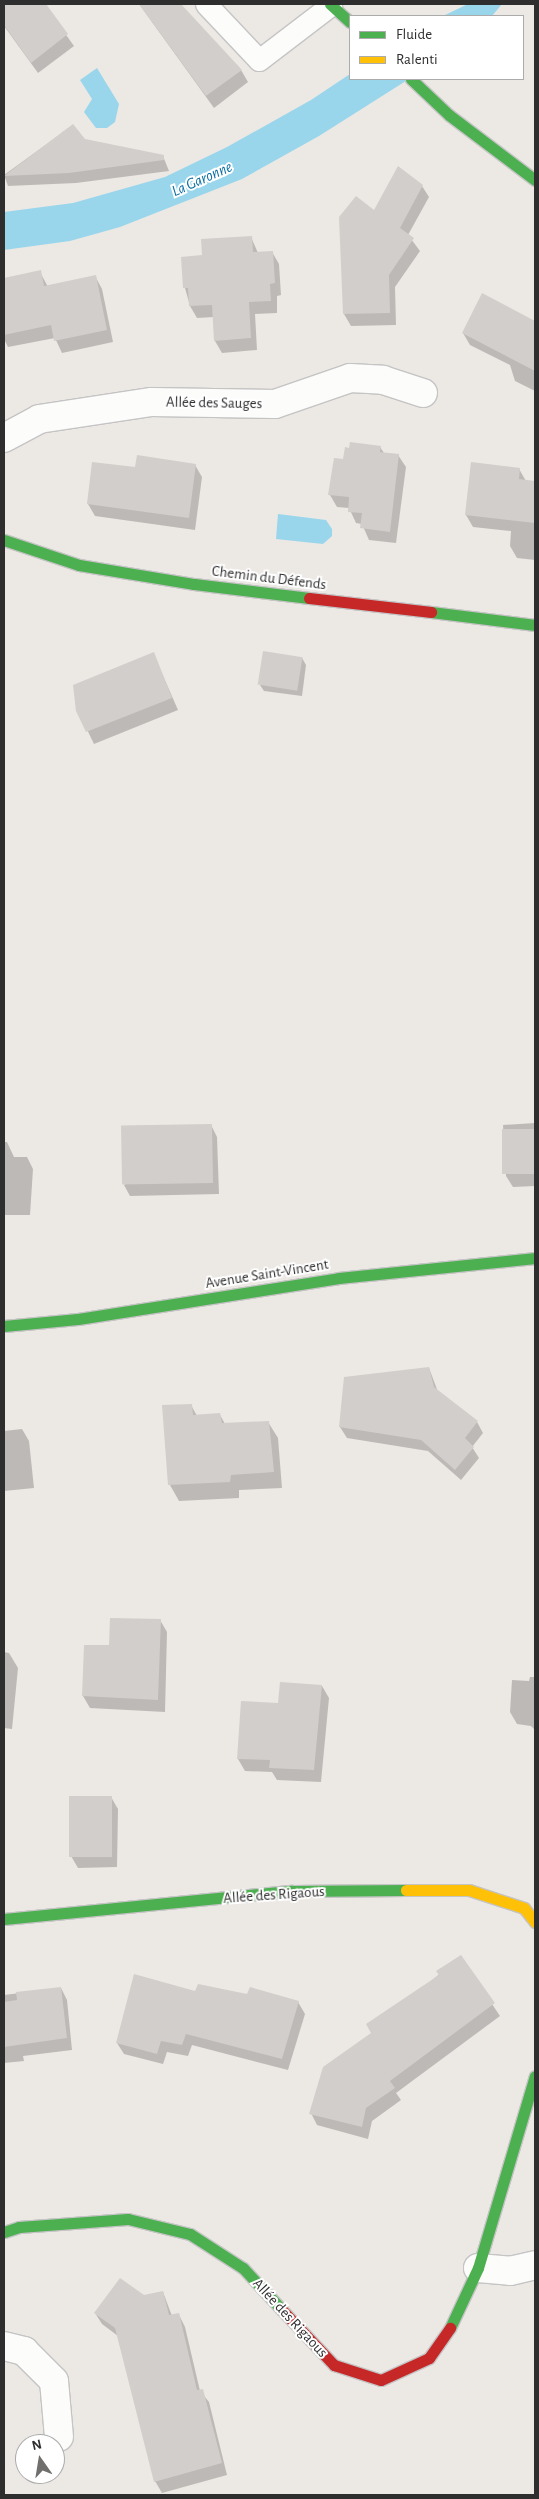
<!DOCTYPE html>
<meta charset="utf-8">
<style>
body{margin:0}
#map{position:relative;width:539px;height:2499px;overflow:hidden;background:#ece8e4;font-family:"Alegreya Sans",sans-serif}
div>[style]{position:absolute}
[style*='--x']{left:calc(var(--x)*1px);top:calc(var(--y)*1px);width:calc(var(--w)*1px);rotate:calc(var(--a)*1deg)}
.water>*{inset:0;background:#99d6ec}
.shadow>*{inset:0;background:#0003}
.building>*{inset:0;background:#d1cecb;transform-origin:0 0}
.roads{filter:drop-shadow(1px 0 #c5c4c5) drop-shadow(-1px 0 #c5c4c5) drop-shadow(0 1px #c5c4c5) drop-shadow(0 -1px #c5c4c5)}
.lane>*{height:21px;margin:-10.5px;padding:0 10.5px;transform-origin:10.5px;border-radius:10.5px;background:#fcfcfb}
.street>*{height:28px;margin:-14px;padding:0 14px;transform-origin:14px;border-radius:14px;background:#fcfcfb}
.fast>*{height:11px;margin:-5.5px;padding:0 5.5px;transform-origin:5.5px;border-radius:5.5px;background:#4caf50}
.slow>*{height:11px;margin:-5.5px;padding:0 5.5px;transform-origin:5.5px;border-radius:5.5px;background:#ffc107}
.jam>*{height:11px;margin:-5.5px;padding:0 5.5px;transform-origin:5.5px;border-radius:5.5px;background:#c62828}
span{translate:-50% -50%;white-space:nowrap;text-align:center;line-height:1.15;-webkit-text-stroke:4px #fff;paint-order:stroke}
.street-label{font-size:15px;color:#2e2e2e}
.water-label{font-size:16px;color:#0d6fa3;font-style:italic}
.frame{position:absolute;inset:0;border:5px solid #2e2e2e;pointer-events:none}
.legend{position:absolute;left:349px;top:15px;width:175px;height:65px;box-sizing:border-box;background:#fff;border:1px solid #ababab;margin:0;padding:6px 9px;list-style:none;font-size:15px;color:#2e2e2e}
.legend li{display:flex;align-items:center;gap:10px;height:25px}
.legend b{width:25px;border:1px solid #ababab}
.north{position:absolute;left:15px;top:2434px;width:50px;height:50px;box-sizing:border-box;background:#fff;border:1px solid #ababab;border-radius:50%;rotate:347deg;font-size:14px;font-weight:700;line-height:20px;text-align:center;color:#2e2e2e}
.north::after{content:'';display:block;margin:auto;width:18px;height:22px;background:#706f6e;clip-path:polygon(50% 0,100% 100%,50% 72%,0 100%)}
</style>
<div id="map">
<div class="water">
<i style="clip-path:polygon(468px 4px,502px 4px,492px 16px,443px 16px)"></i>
<i style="clip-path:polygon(97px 68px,119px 104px,115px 122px,107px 128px,96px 128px,84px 112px,92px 99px,80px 80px)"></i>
<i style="clip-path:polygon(350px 74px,350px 79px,409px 79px,319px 136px,242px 179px,120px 227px,70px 241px,4px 250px,4px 212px,73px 203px,165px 177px,227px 147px,311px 100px)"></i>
<i style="clip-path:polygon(278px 514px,326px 520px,332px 529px,332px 536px,323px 544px,276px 539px)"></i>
</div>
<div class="shadow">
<i style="clip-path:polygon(4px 4px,44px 4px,74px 46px,38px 73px,4px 26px)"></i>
<i style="clip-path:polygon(139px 4px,179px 4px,241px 70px,248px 82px,214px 108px)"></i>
<i style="clip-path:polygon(73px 125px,85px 140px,163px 156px,169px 171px,76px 183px,8px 186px,4px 175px)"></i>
<i style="clip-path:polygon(422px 186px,429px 197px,408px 235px,420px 251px,395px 287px,396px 325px,351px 326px,344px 314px,340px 217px,375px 211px)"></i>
<i style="clip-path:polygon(251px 237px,258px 253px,272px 252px,279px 264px,281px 295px,277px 296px,277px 313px,255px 314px,257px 350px,222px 353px,215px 341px,214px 317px,197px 318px,190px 306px,185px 288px,183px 258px,203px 256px)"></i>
<i style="clip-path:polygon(40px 272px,48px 287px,95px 276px,102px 289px,113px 342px,62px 353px,55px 338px,8px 347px,4px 339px,4px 279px)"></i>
<i style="clip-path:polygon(532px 320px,535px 326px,535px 391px,515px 381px,510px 365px,470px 345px,463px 333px)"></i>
<i style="clip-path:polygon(380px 447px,384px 453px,398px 455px,406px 467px,396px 543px,369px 540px,362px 524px,356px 523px,349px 508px,337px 507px,330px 495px,344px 460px)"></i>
<i style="clip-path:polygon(195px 465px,202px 477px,195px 530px,95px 516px,88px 504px,136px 469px)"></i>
<i style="clip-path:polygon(519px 469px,526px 481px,535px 483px,535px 560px,517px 558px,510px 546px,511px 531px,473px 527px,466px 515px)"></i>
<i style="clip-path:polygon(153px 653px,178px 710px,94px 744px,78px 711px)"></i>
<i style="clip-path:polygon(302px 658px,306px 665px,302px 696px,264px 691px,260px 685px)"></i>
<i style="clip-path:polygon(535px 1123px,535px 1186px,513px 1187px,506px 1176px,503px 1125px)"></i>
<i style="clip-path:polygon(211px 1125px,217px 1137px,219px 1194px,130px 1196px,124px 1185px)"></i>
<i style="clip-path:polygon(4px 1142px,7px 1142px,14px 1157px,27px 1157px,33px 1169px,30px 1215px,4px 1215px)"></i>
<i style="clip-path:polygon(429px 1368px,438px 1392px,477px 1422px,483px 1433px,472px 1447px,479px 1458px,461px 1480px,428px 1451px,347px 1438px,340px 1427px)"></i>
<i style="clip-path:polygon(191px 1405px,197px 1416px,220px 1415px,225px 1424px,268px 1422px,278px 1438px,282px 1488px,239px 1490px,239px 1498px,179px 1501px,170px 1485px)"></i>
<i style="clip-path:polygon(22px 1429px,29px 1441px,34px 1488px,4px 1491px,4px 1431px)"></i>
<i style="clip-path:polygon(160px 1620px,167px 1632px,165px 1712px,90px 1708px,83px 1696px,85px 1646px,110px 1647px)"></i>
<i style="clip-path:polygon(4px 1652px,9px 1653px,18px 1668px,12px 1729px,4px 1728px)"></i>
<i style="clip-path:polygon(530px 1677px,535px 1677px,535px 1730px,531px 1726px,517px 1724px,510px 1712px,512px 1680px,529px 1681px)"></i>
<i style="clip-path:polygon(322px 1686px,329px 1698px,321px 1782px,277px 1780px,272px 1772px,245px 1771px,238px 1759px,279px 1705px)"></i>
<i style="clip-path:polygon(111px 1797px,118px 1809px,117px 1867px,78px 1868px,71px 1856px)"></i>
<i style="clip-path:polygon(460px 1956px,500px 2016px,396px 2093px,401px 2100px,372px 2121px,368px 2139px,317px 2125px,311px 2113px,372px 2033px)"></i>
<i style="clip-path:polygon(61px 1988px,67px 2000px,72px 2050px,23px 2056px,24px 2061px,4px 2063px,4px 1995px)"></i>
<i style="clip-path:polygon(196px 1992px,298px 2002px,305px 2014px,288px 2070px,192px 2045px,188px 2056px,167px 2052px,163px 2064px,124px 2054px,117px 2043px)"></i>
<i style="clip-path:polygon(163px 2292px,172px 2316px,179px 2315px,185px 2327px,200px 2391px,209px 2402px,227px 2475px,162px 2493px,155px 2481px,118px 2336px,102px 2324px,95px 2313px)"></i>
</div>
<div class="building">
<i style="clip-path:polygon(4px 4px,46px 4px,68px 34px,31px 63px,4px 25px)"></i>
<i style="clip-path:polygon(139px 4px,181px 4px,242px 70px,206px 96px)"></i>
<i style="clip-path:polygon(73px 124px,85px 139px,164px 155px,164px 160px,69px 173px,4px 176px)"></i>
<i style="clip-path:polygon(398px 166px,423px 185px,400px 228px,414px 238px,389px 275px,390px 313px,343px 314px,339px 217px,356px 196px,374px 210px)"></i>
<i style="clip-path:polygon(252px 236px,253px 252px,273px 251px,275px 283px,270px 284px,271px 301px,249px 302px,251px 338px,214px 341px,212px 305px,189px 306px,188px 288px,183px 288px,181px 257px,202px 255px,201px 239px)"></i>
<i style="clip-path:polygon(41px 270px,44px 286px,96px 275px,107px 330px,54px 341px,51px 325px,4px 335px,4px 278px)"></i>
<i style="clip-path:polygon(482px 293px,535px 321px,535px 371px,462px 333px)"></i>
<i style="clip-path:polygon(350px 442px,381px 446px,380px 452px,399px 454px,390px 532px,360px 528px,362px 513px,348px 512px,349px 497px,328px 495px,334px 458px,343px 459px,345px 447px,349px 448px)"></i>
<i style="clip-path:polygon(137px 455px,196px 464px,189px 518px,87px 504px,92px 462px,135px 467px)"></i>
<i style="clip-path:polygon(471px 462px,520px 468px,519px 479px,535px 481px,535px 523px,465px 515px)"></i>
<i style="left:263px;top:651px;width:40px;height:34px;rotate:9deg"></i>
<i style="clip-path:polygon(154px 652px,172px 698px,86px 732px,76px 711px,73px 685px)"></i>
<i style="left:212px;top:1124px;width:59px;height:91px;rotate:89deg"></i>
<i style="left:535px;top:1129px;width:45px;height:33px;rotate:90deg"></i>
<i style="clip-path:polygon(429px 1367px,434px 1387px,478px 1421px,465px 1438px,474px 1447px,455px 1470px,421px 1440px,339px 1427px,344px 1377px)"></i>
<i style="clip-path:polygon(192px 1404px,193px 1415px,220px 1413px,222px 1423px,269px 1421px,274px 1472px,231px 1475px,230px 1482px,168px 1485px,162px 1405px)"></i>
<i style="clip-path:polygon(110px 1618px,161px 1619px,158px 1700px,82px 1696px,84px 1645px,109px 1645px)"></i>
<i style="clip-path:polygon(280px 1682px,322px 1685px,314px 1770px,269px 1768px,270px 1760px,237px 1759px,241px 1701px,278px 1703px)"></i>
<i style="left:69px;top:1796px;width:43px;height:61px"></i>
<i style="clip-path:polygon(461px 1955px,495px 2003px,390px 2081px,395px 2088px,366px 2108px,362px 2127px,309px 2114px,323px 2067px,371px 2033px,366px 2024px,439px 1975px,436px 1971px)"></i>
<i style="clip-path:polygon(134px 1974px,195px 1991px,198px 1984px,247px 1994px,250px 1987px,299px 2001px,282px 2059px,186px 2034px,182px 2045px,161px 2041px,157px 2054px,116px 2043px)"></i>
<i style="clip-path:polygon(61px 1987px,67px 2038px,4px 2047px,4px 2002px,17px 2000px,16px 1992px)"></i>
<i style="clip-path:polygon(120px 2278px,144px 2295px,163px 2291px,169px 2315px,179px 2313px,197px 2390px,203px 2389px,222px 2463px,154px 2482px,115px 2328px,94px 2313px)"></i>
</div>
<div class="roads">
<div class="lane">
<i style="--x:206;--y:4;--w:77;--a:46.6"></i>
<i style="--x:259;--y:60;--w:91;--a:-37.4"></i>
</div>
<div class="street">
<i style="--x:4;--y:438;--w:40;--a:-28"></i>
<i style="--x:39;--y:419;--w:114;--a:-8.6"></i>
<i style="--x:152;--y:402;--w:123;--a:0.9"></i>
<i style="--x:275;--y:404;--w:79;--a:-19.1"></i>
<i style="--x:350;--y:378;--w:33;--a:3"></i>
<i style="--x:383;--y:380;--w:42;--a:18"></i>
<i style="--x:478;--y:2268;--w:32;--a:5"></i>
<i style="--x:510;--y:2271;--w:26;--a:-13"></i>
<i style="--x:4;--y:2346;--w:21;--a:14"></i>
<i style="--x:24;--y:2351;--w:42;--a:45"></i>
<i style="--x:54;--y:2381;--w:56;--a:84.9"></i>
</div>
<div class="fast">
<i style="--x:330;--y:4;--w:27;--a:42"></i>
<i style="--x:411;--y:79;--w:52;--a:43.5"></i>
<i style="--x:449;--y:115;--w:108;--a:37.1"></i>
<i style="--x:4;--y:540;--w:79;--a:18.4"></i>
<i style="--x:79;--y:565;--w:117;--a:9.4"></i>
<i style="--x:194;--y:584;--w:116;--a:6.9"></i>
<i style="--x:431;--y:612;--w:105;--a:7.1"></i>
<i style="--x:4;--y:1326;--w:74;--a:-5.4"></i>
<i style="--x:78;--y:1319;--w:264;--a:-8.9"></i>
<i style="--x:339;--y:1278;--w:197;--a:-5.8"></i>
<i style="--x:4;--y:1919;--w:289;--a:-5.6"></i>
<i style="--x:292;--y:1891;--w:114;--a:-0.5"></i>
<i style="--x:4;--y:2232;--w:16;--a:-18"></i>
<i style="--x:19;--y:2227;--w:109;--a:-4.2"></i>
<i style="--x:128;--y:2219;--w:64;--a:13.6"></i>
<i style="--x:190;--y:2234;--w:63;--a:32.7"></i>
<i style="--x:243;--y:2268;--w:57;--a:47.1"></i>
<i style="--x:450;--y:2328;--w:66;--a:-65"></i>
<i style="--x:478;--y:2268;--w:200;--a:-73.5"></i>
</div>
<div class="slow">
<i style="--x:406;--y:1890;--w:63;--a:0"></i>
<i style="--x:469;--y:1890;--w:58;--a:18.1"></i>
<i style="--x:524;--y:1908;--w:18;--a:52"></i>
</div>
<div class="jam">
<i style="--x:309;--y:598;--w:123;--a:6.5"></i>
<i style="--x:282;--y:2310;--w:76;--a:46.6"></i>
<i style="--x:334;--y:2365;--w:49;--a:17.7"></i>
<i style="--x:381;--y:2380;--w:53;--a:-24.6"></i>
<i style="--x:429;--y:2358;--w:37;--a:-55"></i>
</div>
</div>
<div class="street-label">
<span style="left:214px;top:403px;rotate:1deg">Allée des Sauges</span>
<span style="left:269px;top:578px;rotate:7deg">Chemin du Défends</span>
<span style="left:267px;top:1274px;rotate:-9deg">Avenue Saint-Vincent</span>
<span style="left:274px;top:1895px;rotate:-4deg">Allée des Rigaous</span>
<span style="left:290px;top:2318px;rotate:47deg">Allée des Rigaous</span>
</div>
<div class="water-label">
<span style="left:202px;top:179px;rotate:-24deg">La Garonne</span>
</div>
<div class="frame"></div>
<ul class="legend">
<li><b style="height:6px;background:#4caf50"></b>Fluide</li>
<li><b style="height:6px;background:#ffc107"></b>Ralenti</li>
</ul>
<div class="north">N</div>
</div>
